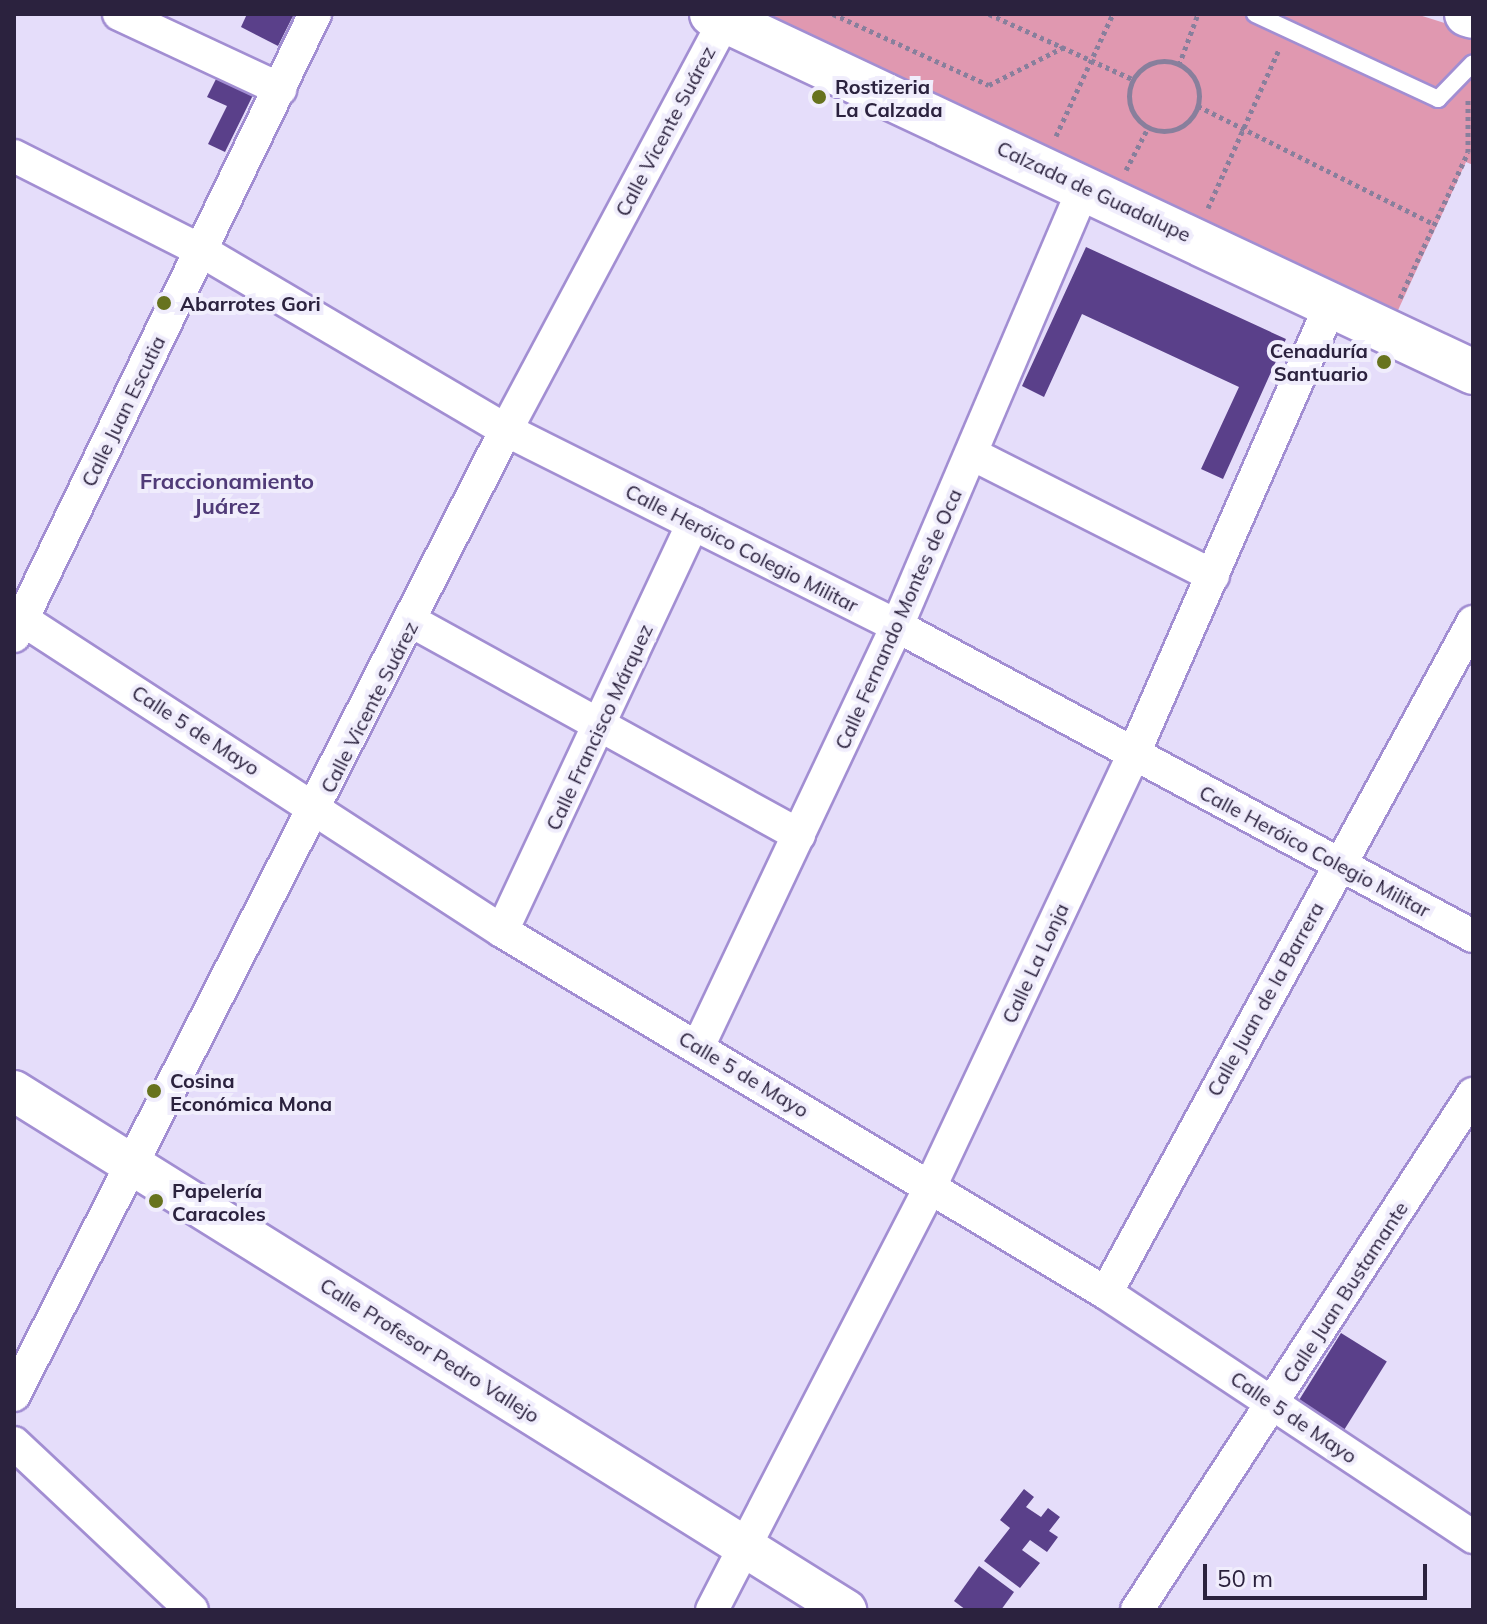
<!DOCTYPE html>
<meta charset="utf-8">
<style>
body{margin:0}
#map{position:relative;width:1487px;height:1624px;overflow:hidden;background:#e5ddfa;font-family:Mulish,sans-serif}
div>[style]{position:absolute}
[style*='--x']{left:calc(var(--x)*1px);top:calc(var(--y)*1px);width:calc(var(--w)*1px);rotate:calc(var(--a)*1deg)}
.green>*{inset:0;background:#e098b0}
.building>*{inset:0;background:#5a408a;transform-origin:0 0}
.path>*{height:5px;margin-top:-2.5px;transform-origin:0;background:repeating-linear-gradient(90deg,#887f9c 0 4px,transparent 0 8px)}
.path>.ring{margin:-2.5px;padding:0;box-sizing:content-box;background:none;border:5px solid #887f9c;border-radius:50%}
.roads{filter:drop-shadow(2px 0 #a28ed2) drop-shadow(-2px 0 #a28ed2) drop-shadow(0 2px #a28ed2) drop-shadow(0 -2px #a28ed2)}
.service>*{height:16px;margin:-8px;padding:0 8px;transform-origin:8px;border-radius:8px;background:#fff}
.minor>*{height:32px;margin:-16px;padding:0 16px;transform-origin:16px;border-radius:16px;background:#fff}
.tertiary>*{height:40px;margin:-20px;padding:0 20px;transform-origin:20px;border-radius:20px;background:#fff}
.primary>*{height:44px;margin:-22px;padding:0 22px;transform-origin:22px;border-radius:22px;background:#fff}
.dots>*{width:22px;height:22px;translate:-50% -50%;box-sizing:border-box;border:4px solid #f0edfc;border-radius:50%}
span{translate:-50% -50%;white-space:nowrap;text-align:center;line-height:1.15;-webkit-text-stroke:8px #f0edfc;paint-order:stroke}
.poi-label{font-size:20px;color:#2b223e;font-weight:700}
.left{translate:0 -50%;text-align:left}
.right{translate:-100% -50%;text-align:right}
.street-label{font-size:20px;color:#2b223e}
.neighbourhood-label{font-size:22px;color:#503b78;font-weight:700}
.frame{position:absolute;inset:0;border:16px solid #2b223e;pointer-events:none}
.scale{position:absolute;left:1203px;top:1564px;width:224px;height:36px;box-sizing:border-box;border:4px solid #2b223e;border-top:0;padding-left:10px;font-size:24px;line-height:28px;white-space:nowrap;color:#2b223e;-webkit-text-stroke:6px #f0edfc;paint-order:stroke}
</style>
<div id="map">
<div class="green">
<i style="clip-path:polygon(724px 14px,1416px 14px,1473px 32px,1473px 165px,1466px 162px,1394px 319px)"></i>
</div>
<div class="building">
<i style="clip-path:polygon(247px 14px,294px 14px,278px 46px,241px 27px)"></i>
<i style="clip-path:polygon(219px 73px,255px 91px,225px 152px,208px 144px,227px 106px,207px 97px)"></i>
<i style="clip-path:polygon(1086px 247px,1286px 339px,1223px 479px,1201px 469px,1239px 387px,1082px 314px,1044px 397px,1022px 386px)"></i>
<i style="left:1341px;top:1333px;width:54px;height:80px;rotate:32deg"></i>
<i style="clip-path:polygon(1024px 1489px,1034px 1497px,1026px 1507px,1041px 1517px,1048px 1508px,1060px 1517px,1049px 1531px,1058px 1537px,1047px 1552px,1030px 1540px,1022px 1550px,1040px 1563px,1020px 1588px,984px 1561px,1010px 1528px,1000px 1520px)"></i>
<i style="clip-path:polygon(979px 1566px,1014px 1592px,1001px 1610px,966px 1610px,954px 1601px)"></i>
</div>
<div class="path">
<i style="--x:833;--y:14;--w:171;--a:24.5"></i>
<i style="--x:989;--y:85;--w:84;--a:-26.9"></i>
<i style="--x:989;--y:14;--w:157;--a:24.4"></i>
<i class="ring" style="left:1129px;top:61px;width:65px;height:65px"></i>
<i style="--x:1179;--y:65;--w:54;--a:-69.6"></i>
<i style="--x:1198;--y:106;--w:262;--a:26.6"></i>
<i style="--x:1056;--y:136;--w:135;--a:-65"></i>
<i style="--x:1126;--y:170;--w:47;--a:-62.4"></i>
<i style="--x:1208;--y:208;--w:174;--a:-65.9"></i>
<i style="--x:1400;--y:298;--w:161;--a:-65"></i>
<i style="--x:1468;--y:152;--w:52;--a:-90"></i>
</div>
<div class="roads">
<div class="service">
<i style="--x:1255;--y:14;--w:202;--a:24.9"></i>
<i style="--x:1438;--y:99;--w:50;--a:-45.8"></i>
</div>
<div class="minor">
<i style="--x:119;--y:14;--w:178;--a:25"></i>
<i style="--x:14;--y:156;--w:208;--a:26.8"></i>
<i style="--x:200;--y:250;--w:355;--a:30.5"></i>
<i style="--x:506;--y:430;--w:437;--a:26.6"></i>
<i style="--x:897;--y:626;--w:654;--a:28.29"></i>
<i style="--x:972;--y:454;--w:270;--a:26.8"></i>
<i style="--x:14;--y:614;--w:582;--a:33.01"></i>
<i style="--x:502;--y:931;--w:704;--a:30.94"></i>
<i style="--x:1106;--y:1293;--w:441;--a:33.6"></i>
<i style="--x:413;--y:622;--w:441;--a:28.9"></i>
<i style="--x:14;--y:636;--w:691;--a:-64.18"></i>
<i style="--x:502;--y:931;--w:450;--a:-64.9"></i>
<i style="--x:698;--y:1047;--w:466;--a:-64.7"></i>
<i style="--x:897;--y:626;--w:478;--a:-66.9"></i>
<i style="--x:1106;--y:1293;--w:765;--a:-61.32"></i>
<i style="--x:14;--y:1395;--w:1083;--a:-62.99"></i>
<i style="--x:506;--y:430;--w:466;--a:-61.9"></i>
<i style="--x:14;--y:1443;--w:244;--a:43.2"></i>
<i style="--x:712;--y:1610;--w:478;--a:-62.7"></i>
<i style="--x:931;--y:1185;--w:477;--a:-64.8"></i>
<i style="--x:1134;--y:753;--w:492;--a:-66.3"></i>
<i style="--x:1137;--y:1610;--w:616;--a:-56.93"></i>
</div>
<div class="tertiary">
<i style="--x:14;--y:1091;--w:981;--a:31.96"></i>
</div>
<div class="primary">
<i style="--x:712;--y:14;--w:841;--a:25.19"></i>
<i style="--x:1467;--y:14;--w:6;--a:18"></i>
</div>
</div>
<div class="dots">
<i style="left:819px;top:97px;background:#67731e"></i>
<i style="left:164px;top:303px;background:#67731e"></i>
<i style="left:1384px;top:362px;background:#67731e"></i>
<i style="left:154px;top:1091px;background:#67731e"></i>
<i style="left:156px;top:1201px;background:#67731e"></i>
</div>
<div class="poi-label">
<span class="left" style="left:835px;top:98px">Rostizeria<br>La Calzada</span>
<span class="left" style="left:180px;top:303px">Abarrotes Gori</span>
<span class="right" style="left:1368px;top:362px">Cenaduría<br>Santuario</span>
<span class="left" style="left:170px;top:1092px">Cosina<br>Económica Mona</span>
<span class="left" style="left:172px;top:1202px">Papelería<br>Caracoles</span>
</div>
<div class="street-label">
<span style="left:665px;top:131px;rotate:-62deg">Calle Vicente Suárez</span>
<span style="left:1094px;top:191px;rotate:25deg">Calzada de Guadalupe</span>
<span style="left:123px;top:411px;rotate:-64deg">Calle Juan Escutia</span>
<span style="left:742px;top:548px;rotate:27deg">Calle Heróico Colegio Militar</span>
<span style="left:898px;top:619px;rotate:-66deg">Calle Fernando Montes de Oca</span>
<span style="left:369px;top:707px;rotate:-63deg">Calle Vicente Suárez</span>
<span style="left:599px;top:727px;rotate:-65deg">Calle Francisco Márquez</span>
<span style="left:196px;top:730px;rotate:33deg">Calle 5 de Mayo</span>
<span style="left:1315px;top:851px;rotate:28deg">Calle Heróico Colegio Militar</span>
<span style="left:1035px;top:963px;rotate:-65deg">Calle La Lonja</span>
<span style="left:1265px;top:999px;rotate:-61deg">Calle Juan de la Barrera</span>
<span style="left:744px;top:1074px;rotate:31deg">Calle 5 de Mayo</span>
<span style="left:1345px;top:1292px;rotate:-57deg">Calle Juan Bustamante</span>
<span style="left:430px;top:1350px;rotate:32deg">Calle Profesor Pedro Vallejo</span>
<span style="left:1294px;top:1417px;rotate:34deg">Calle 5 de Mayo</span>
</div>
<div class="neighbourhood-label">
<span style="left:227px;top:494px">Fraccionamiento<br>Juárez</span>
</div>
<div class="frame"></div>
<div class="scale">50 m</div>
</div>
